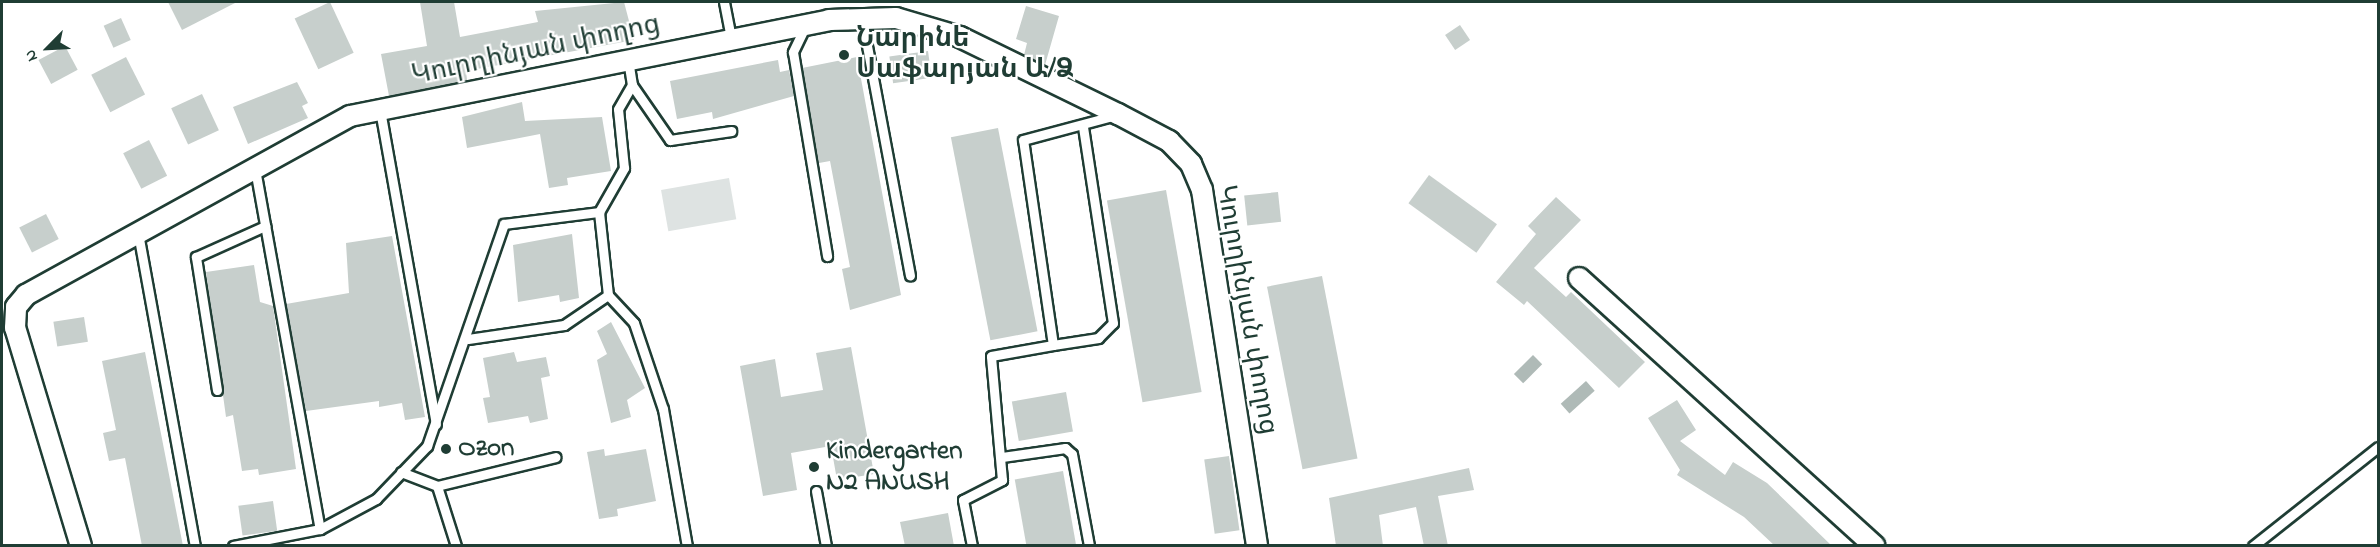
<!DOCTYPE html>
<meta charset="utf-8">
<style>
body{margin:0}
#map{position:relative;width:2380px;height:547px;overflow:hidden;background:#fff;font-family:"Indie Flower","Noto Sans Armenian",sans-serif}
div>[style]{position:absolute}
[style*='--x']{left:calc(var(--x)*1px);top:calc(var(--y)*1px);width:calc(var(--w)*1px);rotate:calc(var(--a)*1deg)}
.green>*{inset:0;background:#dee3e2;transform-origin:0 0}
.water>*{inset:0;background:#afbab7;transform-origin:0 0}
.building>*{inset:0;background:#c7cfcc;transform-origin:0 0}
.roads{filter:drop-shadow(2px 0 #1f3d34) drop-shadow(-2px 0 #1f3d34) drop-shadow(0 2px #1f3d34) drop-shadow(0 -2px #1f3d34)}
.service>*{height:9px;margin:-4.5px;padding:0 4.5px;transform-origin:4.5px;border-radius:4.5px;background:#fff}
.minor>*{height:20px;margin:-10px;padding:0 10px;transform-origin:10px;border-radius:10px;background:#fff}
.dots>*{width:16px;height:16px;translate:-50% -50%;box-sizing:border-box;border:3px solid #fff;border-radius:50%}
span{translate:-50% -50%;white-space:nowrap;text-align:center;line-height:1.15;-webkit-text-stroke:4.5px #fff;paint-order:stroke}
.poi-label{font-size:27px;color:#1f3d34;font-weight:700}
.left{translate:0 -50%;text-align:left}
.street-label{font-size:27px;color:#1f3d34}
.frame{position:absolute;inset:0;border:3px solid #1f3d34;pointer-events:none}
.north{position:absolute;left:18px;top:18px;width:60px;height:60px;-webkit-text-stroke:4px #fff;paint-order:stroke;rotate:246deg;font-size:16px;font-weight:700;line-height:24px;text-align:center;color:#1f3d34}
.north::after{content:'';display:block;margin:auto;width:21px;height:27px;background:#1f3d34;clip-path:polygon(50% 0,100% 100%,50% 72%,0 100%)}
</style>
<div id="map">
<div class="green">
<i style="left:729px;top:178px;width:42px;height:69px;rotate:80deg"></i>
</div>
<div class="water">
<i style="left:1533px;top:355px;width:13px;height:27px;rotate:45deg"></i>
<i style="left:1586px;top:381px;width:13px;height:34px;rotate:48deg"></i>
</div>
<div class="building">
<i style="clip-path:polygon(168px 2px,237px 2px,182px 30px)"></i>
<i style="left:330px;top:2px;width:56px;height:39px;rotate:65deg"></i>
<i style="clip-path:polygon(420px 2px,454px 2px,460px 37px,538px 22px,535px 11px,624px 2px,634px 40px,466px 71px,467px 80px,389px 96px,381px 54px,427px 46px)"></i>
<i style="clip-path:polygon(1026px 6px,1059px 16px,1045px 65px,1024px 55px,1027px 43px,1016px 39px)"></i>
<i style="left:121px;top:18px;width:24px;height:19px;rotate:66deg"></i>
<i style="left:1460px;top:25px;width:18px;height:18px;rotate:56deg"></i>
<i style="left:65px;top:46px;width:27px;height:30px;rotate:62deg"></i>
<i style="left:928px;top:51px;width:27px;height:39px;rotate:82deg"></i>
<i style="left:126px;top:57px;width:42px;height:39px;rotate:63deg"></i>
<i style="clip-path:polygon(857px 57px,901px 295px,850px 310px,842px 269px,850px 267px,830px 161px,819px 163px,802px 68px)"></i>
<i style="clip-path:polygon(778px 60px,780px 72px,789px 70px,794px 96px,713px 119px,712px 112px,677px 119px,670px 81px)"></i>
<i style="clip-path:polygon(297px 82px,308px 103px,302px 106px,308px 118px,248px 144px,233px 107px)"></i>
<i style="left:202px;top:94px;width:40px;height:34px;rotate:65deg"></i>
<i style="clip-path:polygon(522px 102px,525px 121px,602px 117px,611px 171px,567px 178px,568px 185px,549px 188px,540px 134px,467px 148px,462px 117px)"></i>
<i style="left:998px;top:128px;width:207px;height:48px;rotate:79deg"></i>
<i style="left:149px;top:140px;width:40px;height:29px;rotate:63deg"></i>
<i style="left:1429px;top:175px;width:84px;height:35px;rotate:36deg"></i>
<i style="left:1166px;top:190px;width:205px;height:60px;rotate:80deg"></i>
<i style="left:1278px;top:192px;width:30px;height:34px;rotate:84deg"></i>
<i style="clip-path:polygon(1556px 197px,1581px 220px,1534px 268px,1566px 297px,1571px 292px,1645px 362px,1619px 388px,1527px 301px,1524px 305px,1496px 282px,1536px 234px,1528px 226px)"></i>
<i style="left:46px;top:214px;width:28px;height:30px;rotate:63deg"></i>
<i style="clip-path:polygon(572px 234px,579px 298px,560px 302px,559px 295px,518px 302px,513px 245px)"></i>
<i style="clip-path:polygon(392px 236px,425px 417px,405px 420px,402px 403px,379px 407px,379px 401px,306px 411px,286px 304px,349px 293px,346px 243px)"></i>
<i style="clip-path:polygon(254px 265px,260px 302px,273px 306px,296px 469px,259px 475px,258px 469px,242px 471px,233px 415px,226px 417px,206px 272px)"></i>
<i style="left:1322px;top:276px;width:186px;height:56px;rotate:79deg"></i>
<i style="left:84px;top:317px;width:25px;height:31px;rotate:81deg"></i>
<i style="clip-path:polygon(611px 322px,645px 388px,627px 400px,631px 417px,611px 423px,597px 360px,607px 354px,597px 331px)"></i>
<i style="clip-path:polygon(851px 347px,874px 474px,837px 480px,831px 446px,791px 453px,797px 490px,763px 496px,740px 366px,775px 359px,781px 397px,823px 390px,816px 353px)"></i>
<i style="clip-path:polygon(145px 352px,183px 546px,142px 546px,125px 458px,109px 461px,103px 433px,116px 430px,102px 361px)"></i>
<i style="clip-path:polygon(514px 352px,517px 362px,546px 357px,550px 376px,541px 378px,548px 419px,530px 423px,528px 416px,488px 423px,483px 398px,490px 397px,483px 358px)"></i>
<i style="left:1066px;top:392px;width:40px;height:55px;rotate:80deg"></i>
<i style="clip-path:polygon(1677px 400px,1696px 430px,1680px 441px,1725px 475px,1733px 462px,1767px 483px,1832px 546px,1775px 546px,1744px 517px,1677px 475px,1680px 470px,1648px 418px)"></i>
<i style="clip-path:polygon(604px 449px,605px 456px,646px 449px,656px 501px,617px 509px,618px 516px,599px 519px,587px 452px)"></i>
<i style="left:1229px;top:456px;width:75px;height:25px;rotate:82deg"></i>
<i style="clip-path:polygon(1469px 468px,1474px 490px,1438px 496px,1448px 546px,1424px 546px,1416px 507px,1379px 515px,1383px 546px,1336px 546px,1329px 498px)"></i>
<i style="left:1063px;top:471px;width:76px;height:49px;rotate:80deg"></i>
<i style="left:273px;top:501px;width:30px;height:35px;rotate:82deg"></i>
<i style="clip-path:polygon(948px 513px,954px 546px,905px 546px,900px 522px)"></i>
</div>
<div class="roads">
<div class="service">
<i style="--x:724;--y:2;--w:38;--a:79"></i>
<i style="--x:862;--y:19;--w:261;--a:79.4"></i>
<i style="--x:805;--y:27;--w:28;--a:116"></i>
<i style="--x:793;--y:52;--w:207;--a:80.5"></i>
<i style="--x:632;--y:85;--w:67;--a:55.4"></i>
<i style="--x:670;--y:140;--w:62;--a:-8.4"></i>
<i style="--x:380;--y:110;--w:319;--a:79.9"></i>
<i style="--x:255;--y:169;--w:366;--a:79.8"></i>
<i style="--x:138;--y:233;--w:318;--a:79.7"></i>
<i style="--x:608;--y:295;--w:38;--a:47"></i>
<i style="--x:634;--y:323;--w:91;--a:71.4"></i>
<i style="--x:663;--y:409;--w:139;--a:80.1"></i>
<i style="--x:468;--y:339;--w:97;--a:-8.3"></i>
<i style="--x:564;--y:325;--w:53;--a:-34.3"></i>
<i style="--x:608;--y:295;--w:83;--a:-96.2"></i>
<i style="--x:599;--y:212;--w:51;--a:-60.4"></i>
<i style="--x:624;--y:168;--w:59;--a:-95.8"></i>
<i style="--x:618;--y:109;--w:28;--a:-60"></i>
<i style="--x:632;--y:85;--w:25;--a:-99"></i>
<i style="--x:1053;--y:345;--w:46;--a:-8.8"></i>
<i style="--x:1098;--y:338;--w:21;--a:-45"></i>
<i style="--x:1113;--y:323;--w:199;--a:-98.7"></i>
<i style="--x:217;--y:390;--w:135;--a:-99"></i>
<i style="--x:196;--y:257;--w:76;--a:-24.2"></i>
<i style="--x:1002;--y:457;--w:64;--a:-8.1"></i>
<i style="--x:1065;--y:448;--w:9;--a:41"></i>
<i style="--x:1072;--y:454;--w:94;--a:79.5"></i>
<i style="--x:401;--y:472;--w:39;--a:21"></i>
<i style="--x:437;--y:486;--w:122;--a:-13.7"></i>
<i style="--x:437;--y:486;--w:63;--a:72.4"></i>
<i style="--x:816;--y:491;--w:56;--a:79.7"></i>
<i style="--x:233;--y:546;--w:89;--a:-11.1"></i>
<i style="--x:320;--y:529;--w:64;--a:-28.2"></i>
<i style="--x:376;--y:499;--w:74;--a:-46.1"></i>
<i style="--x:427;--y:446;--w:235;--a:-70.9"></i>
<i style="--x:504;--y:224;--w:96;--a:-7.2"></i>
<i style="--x:972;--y:546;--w:47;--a:-101.1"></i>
<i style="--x:963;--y:500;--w:44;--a:-27.1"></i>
<i style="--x:1002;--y:480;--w:124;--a:-95.1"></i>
<i style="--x:991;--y:356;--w:63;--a:-10.1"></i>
<i style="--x:1053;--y:345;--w:207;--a:-98.3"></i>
<i style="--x:1023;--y:140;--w:96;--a:-15"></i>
<i style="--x:2253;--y:546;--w:159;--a:-38.4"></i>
</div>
<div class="minor">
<i style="--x:1579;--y:278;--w:399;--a:42.2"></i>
<i style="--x:81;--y:546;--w:228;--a:-106.8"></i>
<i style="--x:15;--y:328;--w:21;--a:-87"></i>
<i style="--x:16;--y:307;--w:16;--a:-50"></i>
<i style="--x:26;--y:295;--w:370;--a:-28.9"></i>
<i style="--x:350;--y:116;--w:489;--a:-11.3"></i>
<i style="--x:829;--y:20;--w:67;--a:-1.7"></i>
<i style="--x:896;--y:18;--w:67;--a:16.5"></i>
<i style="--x:960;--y:37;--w:176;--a:26"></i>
<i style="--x:1118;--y:114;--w:58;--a:27.9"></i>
<i style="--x:1169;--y:141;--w:32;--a:46"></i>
<i style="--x:1191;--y:164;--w:28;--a:67"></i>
<i style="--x:1202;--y:190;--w:360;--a:81.2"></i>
</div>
</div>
<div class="dots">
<i style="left:844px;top:55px;background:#1f3d34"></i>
<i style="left:446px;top:449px;background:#1f3d34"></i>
<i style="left:814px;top:467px;background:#1f3d34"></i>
</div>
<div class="poi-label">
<span class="left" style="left:856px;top:55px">Նարինե<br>Սաֆարյան Ա/Ձ</span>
<span class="left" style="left:458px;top:449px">Ozon</span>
<span class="left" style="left:826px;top:467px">Kindergarten<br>N2 ANUSH</span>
</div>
<div class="street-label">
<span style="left:536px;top:51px;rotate:-12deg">Կուրղինյան փողոց</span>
<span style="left:1246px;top:310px;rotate:80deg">Կուրղինյան փողոց</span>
</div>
<div class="frame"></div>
<div class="north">N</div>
</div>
